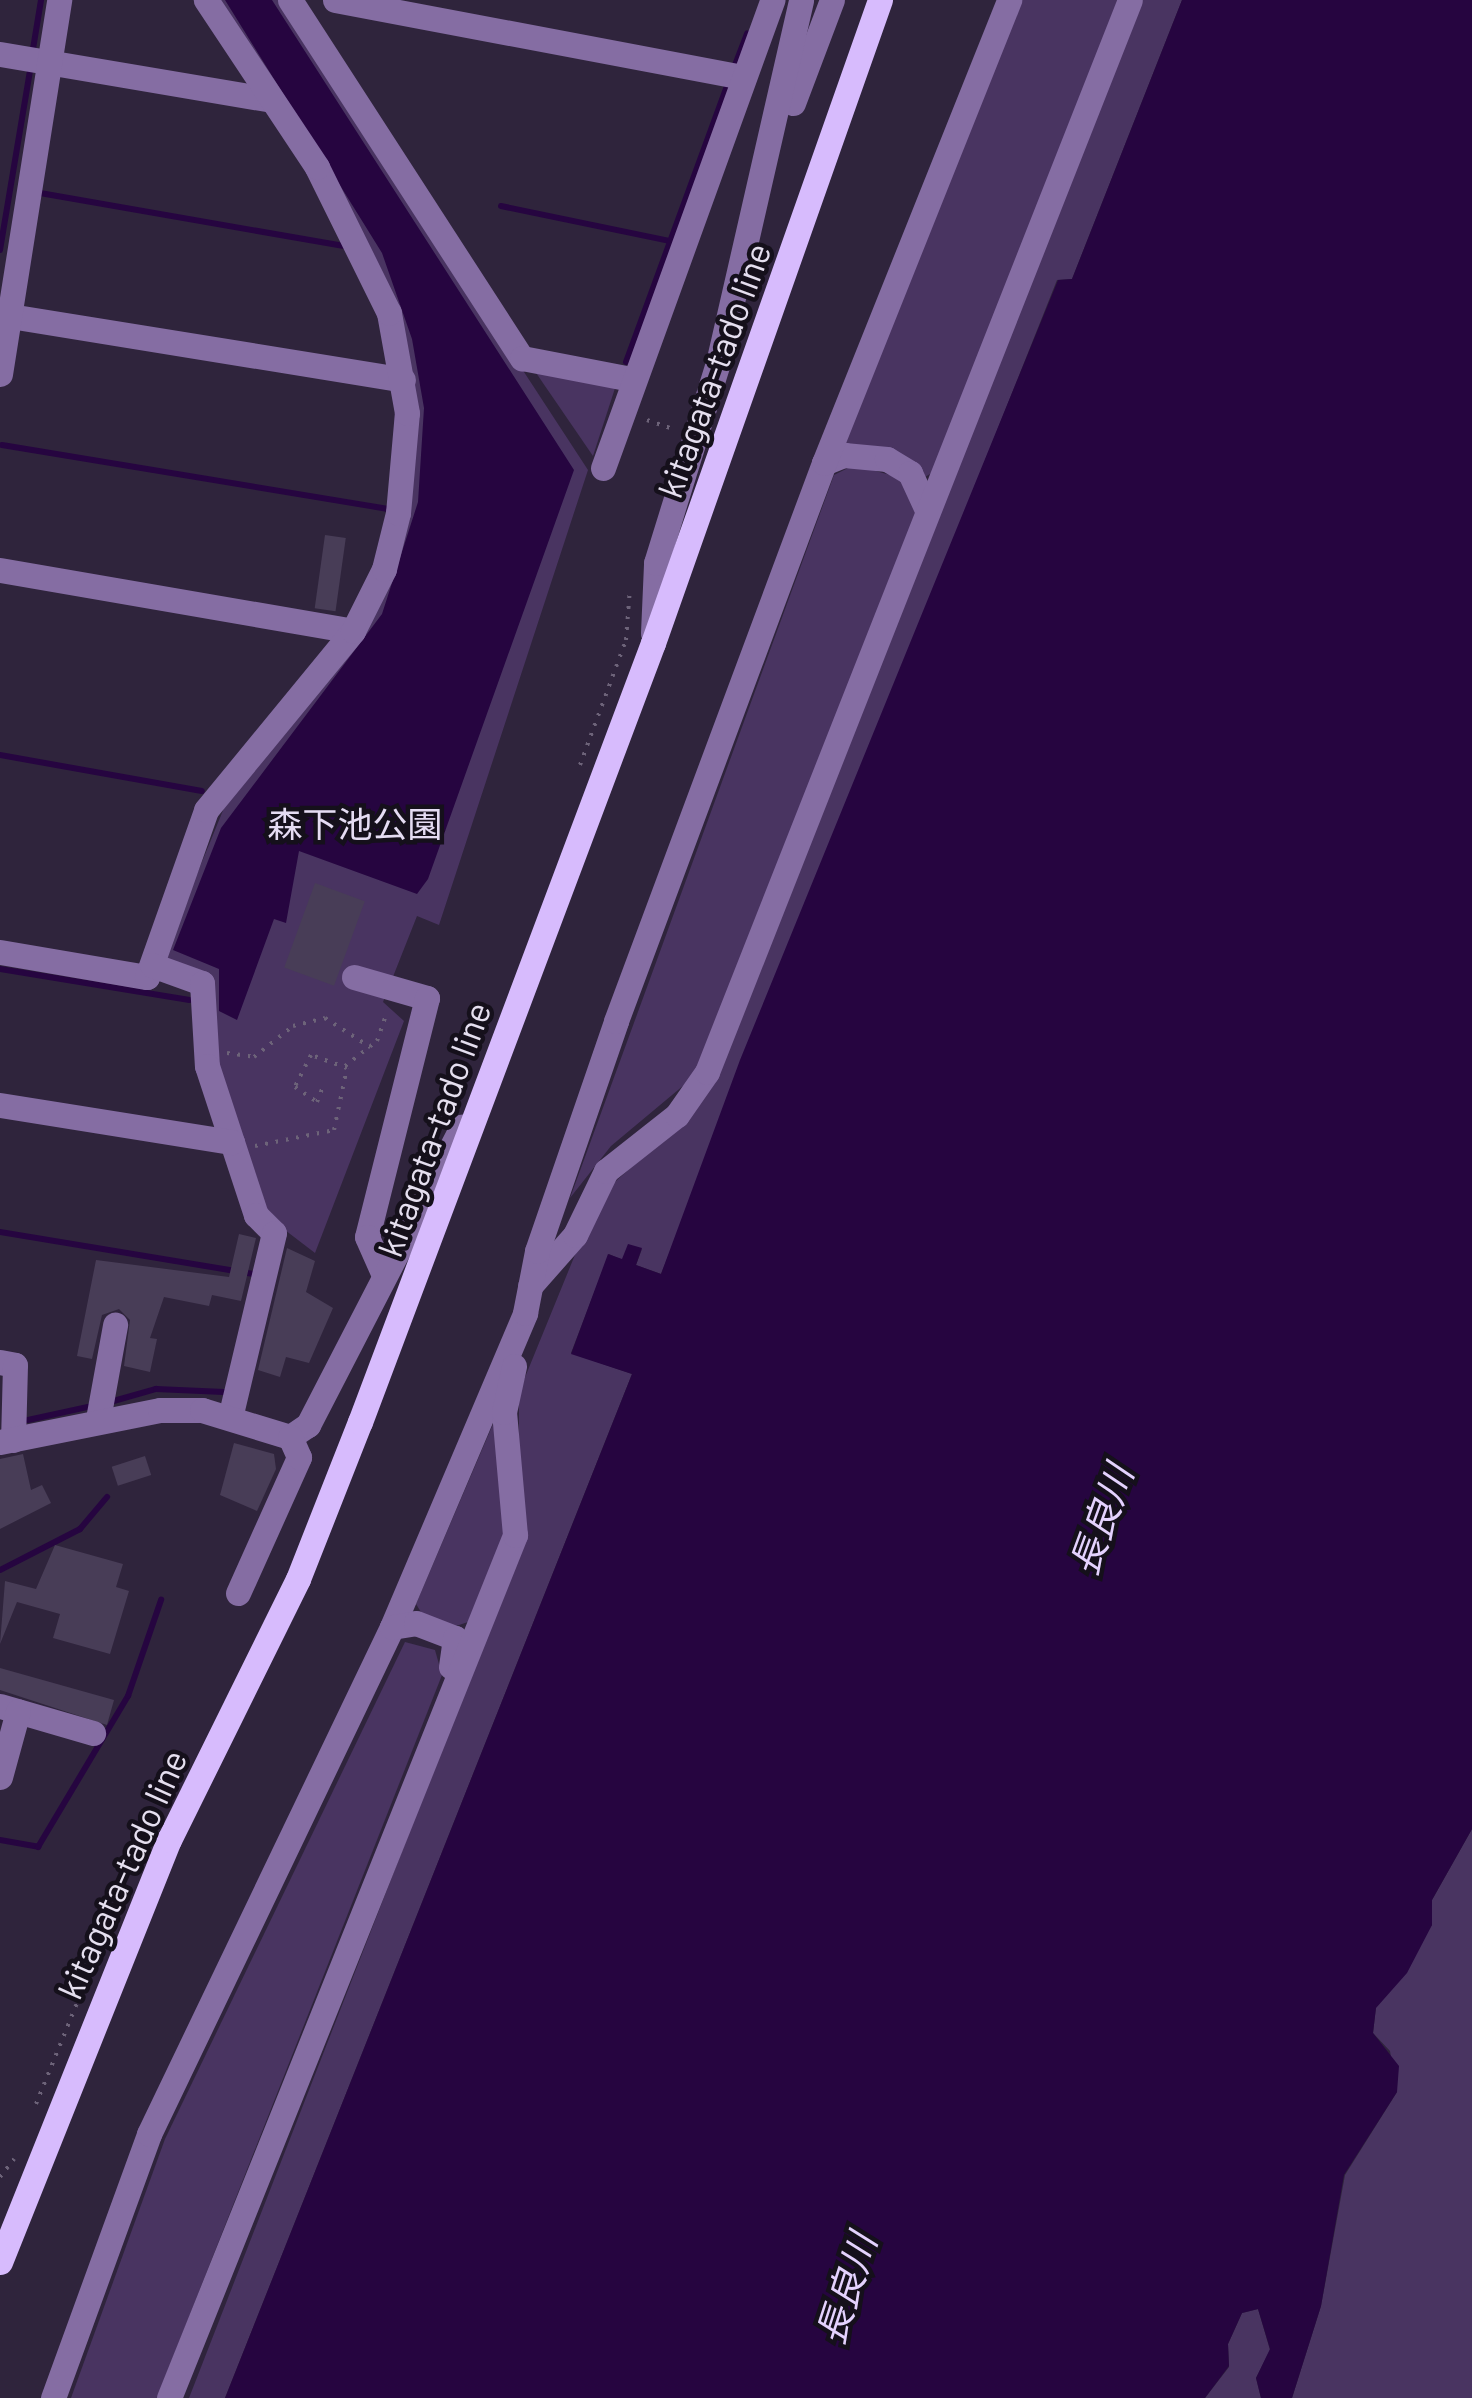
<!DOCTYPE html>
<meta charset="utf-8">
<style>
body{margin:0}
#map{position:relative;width:1472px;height:2398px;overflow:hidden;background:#2f243c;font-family:Barlow,"Noto Sans JP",sans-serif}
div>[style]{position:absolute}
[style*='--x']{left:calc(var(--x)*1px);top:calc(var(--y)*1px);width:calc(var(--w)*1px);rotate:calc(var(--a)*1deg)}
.green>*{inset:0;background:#493461}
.water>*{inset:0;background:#260540}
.stream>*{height:6px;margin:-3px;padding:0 3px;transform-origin:3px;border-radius:3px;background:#260540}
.building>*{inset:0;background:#483d57;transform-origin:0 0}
.path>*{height:4px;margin-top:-2px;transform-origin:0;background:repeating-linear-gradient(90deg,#6d6379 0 2.5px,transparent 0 10.5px)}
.minor>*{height:25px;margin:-12.5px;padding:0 12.5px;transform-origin:12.5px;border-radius:12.5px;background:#856da3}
.major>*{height:25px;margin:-12.5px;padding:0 12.5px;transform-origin:12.5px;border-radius:12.5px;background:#d7bbfd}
span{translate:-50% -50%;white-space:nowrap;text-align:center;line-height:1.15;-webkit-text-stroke:9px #15101b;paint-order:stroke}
.street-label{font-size:35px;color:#e5dfef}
.park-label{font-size:35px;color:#e5dcf3}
.water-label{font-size:38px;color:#e4d2fe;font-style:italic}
</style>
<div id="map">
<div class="green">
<i style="clip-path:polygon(218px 0,281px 0,588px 470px,439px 925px,417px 916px,383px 1002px,404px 1021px,315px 1253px,264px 1214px,213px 1066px,211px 974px,163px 957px,224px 808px,386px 577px,400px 320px,323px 160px)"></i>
<i style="clip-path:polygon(1020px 0,1120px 0,932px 473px,923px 478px,841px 441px)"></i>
<i style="clip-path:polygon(1139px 0,1182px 0,1072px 279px,1057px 280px,661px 1274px,636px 1265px,642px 1249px,622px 1260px,609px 1254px,571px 1353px,632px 1374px,225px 2398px,189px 2398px,519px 1551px,519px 1392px,599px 1196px,689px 1116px)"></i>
<i style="clip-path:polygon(532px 367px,617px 382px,593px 456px)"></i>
<i style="clip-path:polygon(854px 465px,901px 478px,919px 508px,696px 1075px,611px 1146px,570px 1198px,834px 475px)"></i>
<i style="clip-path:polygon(493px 1424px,507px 1510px,502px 1539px,468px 1622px,453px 1627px,424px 1617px,416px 1604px)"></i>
<i style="clip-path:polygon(405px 1642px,435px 1650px,442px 1675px,157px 2398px,71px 2398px,165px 2139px)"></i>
<i style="clip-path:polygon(1472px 1829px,1472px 2398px,1292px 2398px,1321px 2306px,1345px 2175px,1397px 2092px,1390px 2051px,1373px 2033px,1376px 2007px,1432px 1925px,1432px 1900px)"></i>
<i style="clip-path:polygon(1258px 2309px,1270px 2350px,1256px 2378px,1261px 2398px,1205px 2398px,1229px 2367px,1228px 2344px,1242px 2313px)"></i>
</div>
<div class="water">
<i style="clip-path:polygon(225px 0,272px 0,574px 470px,428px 879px,417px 894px,299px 851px,286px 923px,274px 919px,237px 1020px,219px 1011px,219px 969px,173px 950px,221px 828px,382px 614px,418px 502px,424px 408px,412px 339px,382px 253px)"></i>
<i style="clip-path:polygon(1182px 0,1472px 0,1472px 1829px,1432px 1900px,1432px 1925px,1407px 1973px,1376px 2008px,1373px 2033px,1399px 2066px,1397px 2092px,1344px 2175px,1321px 2306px,1292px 2398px,1261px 2398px,1256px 2378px,1270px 2349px,1258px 2309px,1242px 2313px,1228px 2344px,1229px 2366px,1205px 2398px,225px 2398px,632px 1374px,571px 1354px,608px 1254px,622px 1259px,628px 1244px,642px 1248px,636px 1265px,661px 1274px,740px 1060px,1058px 280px,1072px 279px)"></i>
</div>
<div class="stream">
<i style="--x:33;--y:49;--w:50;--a:-80.7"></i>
<i style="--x:735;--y:65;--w:34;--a:-69"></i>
<i style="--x:40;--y:193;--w:313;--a:9.9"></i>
<i style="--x:501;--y:206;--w:173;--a:11.7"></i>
<i style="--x:0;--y:250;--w:182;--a:-80.5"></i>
<i style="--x:626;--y:362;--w:297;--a:-69.9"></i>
<i style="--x:2;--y:445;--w:393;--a:9.4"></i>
<i style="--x:0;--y:755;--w:205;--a:10.1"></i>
<i style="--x:0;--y:969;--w:192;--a:9.3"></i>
<i style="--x:0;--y:1232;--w:257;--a:9.4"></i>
<i style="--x:110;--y:1402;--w:48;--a:-15.8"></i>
<i style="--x:156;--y:1389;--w:68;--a:2.5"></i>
<i style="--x:28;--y:1420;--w:66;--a:-12.3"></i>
<i style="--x:0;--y:1570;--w:90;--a:-27.1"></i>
<i style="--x:80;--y:1529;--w:42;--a:-49.8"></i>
<i style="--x:0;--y:1840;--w:39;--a:10"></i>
<i style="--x:38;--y:1847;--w:176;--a:-59.2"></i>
<i style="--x:128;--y:1696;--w:102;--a:-71"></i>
</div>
<div class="building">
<i style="left:325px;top:535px;width:21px;height:74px;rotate:8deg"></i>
<i style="left:315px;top:883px;width:53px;height:90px;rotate:20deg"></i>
<i style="clip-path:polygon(239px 1234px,256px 1238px,241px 1301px,212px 1295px,209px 1306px,164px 1297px,150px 1338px,157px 1339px,150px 1372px,124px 1366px,130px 1320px,119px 1309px,102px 1315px,92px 1359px,77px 1356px,96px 1260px,229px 1277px)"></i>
<i style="clip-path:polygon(287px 1248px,315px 1261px,306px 1292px,333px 1308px,309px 1363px,286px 1357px,280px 1377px,258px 1370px)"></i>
<i style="clip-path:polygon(234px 1443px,274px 1454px,276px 1469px,257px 1511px,220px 1495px)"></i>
<i style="clip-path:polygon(23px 1454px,31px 1490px,42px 1485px,51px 1503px,0 1529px,0 1459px)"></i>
<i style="left:145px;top:1456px;width:20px;height:35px;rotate:72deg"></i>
<i style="clip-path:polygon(55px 1545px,123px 1564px,116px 1587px,129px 1591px,110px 1654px,53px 1638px,60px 1614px,17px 1602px,0 1644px,5px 1581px,36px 1589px)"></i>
<i style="clip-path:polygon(0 1668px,114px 1700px,107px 1725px,0 1690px)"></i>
</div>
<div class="path">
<i style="--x:647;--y:420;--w:31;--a:19"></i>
<i style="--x:580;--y:765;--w:133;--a:-69.8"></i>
<i style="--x:626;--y:640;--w:52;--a:-85.6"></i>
<i style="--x:227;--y:1053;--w:27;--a:8"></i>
<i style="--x:254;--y:1057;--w:50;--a:-38.5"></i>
<i style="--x:293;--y:1026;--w:33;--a:-14"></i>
<i style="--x:325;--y:1018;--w:54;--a:32.8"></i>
<i style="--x:345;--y:1066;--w:41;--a:-38"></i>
<i style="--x:377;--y:1041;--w:31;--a:-71"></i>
<i style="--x:255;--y:1146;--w:81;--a:-11.4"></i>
<i style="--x:334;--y:1130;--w:63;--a:-78.2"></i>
<i style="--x:347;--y:1068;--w:38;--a:-160"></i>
<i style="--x:311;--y:1055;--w:36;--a:117"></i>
<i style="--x:295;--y:1087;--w:27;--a:34"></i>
<i style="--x:317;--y:1102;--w:17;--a:-69"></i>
<i style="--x:36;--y:2104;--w:170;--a:-67.9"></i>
<i style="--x:0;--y:2177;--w:23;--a:-52"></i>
</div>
<div class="minor">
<i style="--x:290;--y:0;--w:427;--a:57.1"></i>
<i style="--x:522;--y:358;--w:111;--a:10.9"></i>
<i style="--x:335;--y:0;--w:416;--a:10.7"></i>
<i style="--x:0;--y:54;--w:270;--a:9.6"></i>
<i style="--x:793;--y:103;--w:110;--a:-69.3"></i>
<i style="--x:10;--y:316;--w:398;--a:9.2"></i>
<i style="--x:0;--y:374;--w:379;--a:-81"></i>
<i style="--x:824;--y:463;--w:22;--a:-22"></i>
<i style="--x:844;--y:455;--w:43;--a:5.3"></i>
<i style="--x:887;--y:459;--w:27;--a:31"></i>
<i style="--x:910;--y:473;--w:41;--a:65.3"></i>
<i style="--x:603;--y:468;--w:498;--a:-70.1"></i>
<i style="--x:0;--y:570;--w:358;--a:9.8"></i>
<i style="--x:653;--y:633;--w:70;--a:-87.5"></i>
<i style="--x:656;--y:563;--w:209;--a:-72.8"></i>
<i style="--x:718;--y:363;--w:372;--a:-77.1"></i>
<i style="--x:0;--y:952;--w:149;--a:9.7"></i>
<i style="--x:147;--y:977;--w:177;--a:-70.5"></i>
<i style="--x:206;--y:810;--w:232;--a:-50.6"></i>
<i style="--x:353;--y:631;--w:69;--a:-63.4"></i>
<i style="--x:384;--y:569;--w:58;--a:-76"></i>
<i style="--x:398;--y:513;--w:100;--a:-84.9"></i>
<i style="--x:407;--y:413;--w:102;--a:-100.2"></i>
<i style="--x:389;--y:313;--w:163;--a:-116.3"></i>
<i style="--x:317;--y:167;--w:201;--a:-123.6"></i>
<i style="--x:152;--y:965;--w:53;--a:19.8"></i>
<i style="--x:202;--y:983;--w:83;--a:86.6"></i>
<i style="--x:207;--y:1066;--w:157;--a:71.8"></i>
<i style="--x:256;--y:1215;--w:25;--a:45"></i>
<i style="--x:274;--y:1233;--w:190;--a:103.4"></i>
<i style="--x:354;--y:977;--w:76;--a:16"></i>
<i style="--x:427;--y:998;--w:246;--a:104.1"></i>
<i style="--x:367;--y:1237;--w:39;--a:66"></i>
<i style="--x:0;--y:1105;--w:235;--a:9.1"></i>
<i style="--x:530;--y:1286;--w:68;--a:-48.6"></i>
<i style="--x:575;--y:1235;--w:71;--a:-64.2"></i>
<i style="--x:606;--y:1171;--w:90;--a:-38.3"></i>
<i style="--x:677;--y:1115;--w:52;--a:-55.1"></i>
<i style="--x:707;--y:1072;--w:1152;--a:-68.47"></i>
<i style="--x:0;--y:1362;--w:15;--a:11"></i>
<i style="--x:15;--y:1365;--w:75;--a:91.5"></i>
<i style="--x:98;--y:1419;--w:96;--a:-79.7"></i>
<i style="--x:0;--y:1442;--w:163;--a:-11.3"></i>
<i style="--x:160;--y:1410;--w:42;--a:0"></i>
<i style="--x:202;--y:1410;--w:92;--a:17.1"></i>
<i style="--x:290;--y:1437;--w:22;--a:-34"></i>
<i style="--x:308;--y:1425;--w:336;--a:-62.7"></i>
<i style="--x:238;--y:1593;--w:149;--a:-65.8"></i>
<i style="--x:299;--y:1457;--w:22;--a:-114"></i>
<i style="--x:392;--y:1627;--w:341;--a:-67"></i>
<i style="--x:525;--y:1313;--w:63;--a:-79"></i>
<i style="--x:537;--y:1251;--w:243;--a:-71"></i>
<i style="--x:616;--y:1021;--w:596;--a:-69.56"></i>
<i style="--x:824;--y:463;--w:499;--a:-68.2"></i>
<i style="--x:0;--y:1706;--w:97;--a:16.2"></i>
<i style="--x:0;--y:1777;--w:68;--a:-74.7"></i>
<i style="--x:53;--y:2398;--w:281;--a:-70"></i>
<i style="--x:149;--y:2134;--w:562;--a:-64.39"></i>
<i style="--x:392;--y:1627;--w:24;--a:-9"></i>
<i style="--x:416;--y:1623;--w:42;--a:21"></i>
<i style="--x:455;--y:1638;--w:29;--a:98"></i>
<i style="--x:169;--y:2398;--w:930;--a:-68.15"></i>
<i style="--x:515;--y:1535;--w:123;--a:-95.1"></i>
<i style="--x:504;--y:1412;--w:47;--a:-77.7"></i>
</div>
<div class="major">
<i style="--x:0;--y:2262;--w:455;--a:-68.2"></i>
<i style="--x:169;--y:1840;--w:291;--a:-63.7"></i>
<i style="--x:298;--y:1579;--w:169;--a:-68.5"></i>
<i style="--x:360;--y:1422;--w:832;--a:-69.39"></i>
<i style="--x:653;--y:643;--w:682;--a:-70.56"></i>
</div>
<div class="street-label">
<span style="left:713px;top:370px;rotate:-70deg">kitagata-tado line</span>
<span style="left:433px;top:1129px;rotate:-70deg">kitagata-tado line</span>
<span style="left:121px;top:1874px;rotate:-66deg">kitagata-tado line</span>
</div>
<div class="park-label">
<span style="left:355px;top:823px">森下池公園</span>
</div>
<div class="water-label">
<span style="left:1101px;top:1520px;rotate:-70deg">長良川</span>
<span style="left:846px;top:2289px;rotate:-72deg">長良川</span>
</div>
</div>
